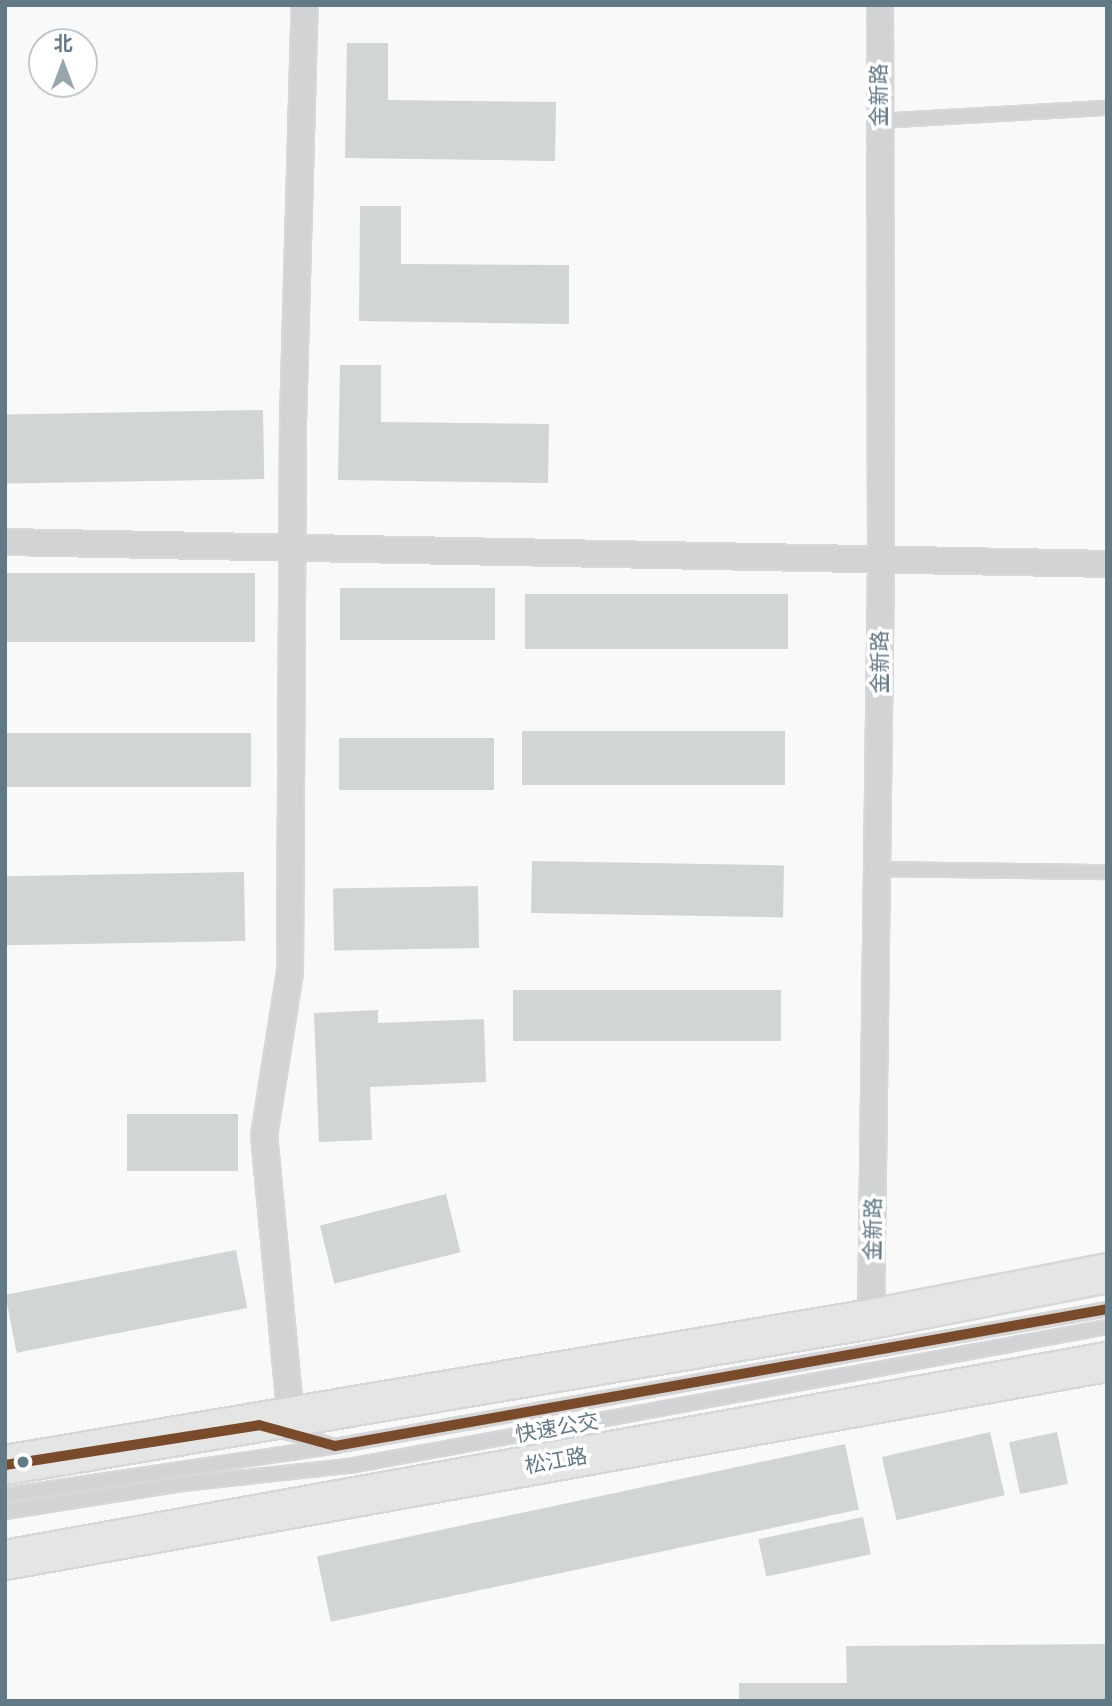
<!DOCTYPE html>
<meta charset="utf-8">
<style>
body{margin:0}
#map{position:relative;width:1112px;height:1706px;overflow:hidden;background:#f9f9f9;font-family:Helvetica,"Noto Sans SC",sans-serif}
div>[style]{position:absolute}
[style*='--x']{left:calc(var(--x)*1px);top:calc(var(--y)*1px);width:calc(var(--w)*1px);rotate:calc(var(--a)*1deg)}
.building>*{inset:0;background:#d2d5d5;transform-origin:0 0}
.roads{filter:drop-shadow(2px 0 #d6d7d8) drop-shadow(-2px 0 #d6d7d8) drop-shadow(0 2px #d6d7d8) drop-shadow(0 -2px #d6d7d8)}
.service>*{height:12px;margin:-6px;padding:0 6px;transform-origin:6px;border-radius:6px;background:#d2d3d4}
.minor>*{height:24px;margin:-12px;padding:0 12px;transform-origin:12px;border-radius:12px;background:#d2d3d4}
.primary>*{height:38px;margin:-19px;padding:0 19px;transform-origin:19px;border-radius:19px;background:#e4e5e5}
.bus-1>*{height:10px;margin:-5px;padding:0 5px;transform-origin:5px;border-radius:5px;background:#7a4b2a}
.dots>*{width:19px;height:19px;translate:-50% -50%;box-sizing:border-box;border:4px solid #fff;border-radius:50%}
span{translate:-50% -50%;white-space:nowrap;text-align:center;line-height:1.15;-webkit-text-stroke:7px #fff;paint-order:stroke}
.street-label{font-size:21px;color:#627986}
.frame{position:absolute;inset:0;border:7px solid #627986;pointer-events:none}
.north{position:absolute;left:28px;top:28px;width:70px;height:70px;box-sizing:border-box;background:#fff;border:2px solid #c0c9cf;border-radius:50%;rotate:0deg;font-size:19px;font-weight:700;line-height:28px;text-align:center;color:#627986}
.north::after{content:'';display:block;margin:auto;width:24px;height:32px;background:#97a6ae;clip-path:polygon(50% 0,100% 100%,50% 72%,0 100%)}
</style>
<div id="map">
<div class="building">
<i style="clip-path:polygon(347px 43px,388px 43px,388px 100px,556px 102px,555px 161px,345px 158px)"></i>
<i style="clip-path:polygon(360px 206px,401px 206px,401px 264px,569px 265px,569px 324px,359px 321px)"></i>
<i style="clip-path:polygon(340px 365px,381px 365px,381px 422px,549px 424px,548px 483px,338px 480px)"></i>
<i style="left:263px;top:410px;width:69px;height:258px;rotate:89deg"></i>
<i style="left:255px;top:573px;width:69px;height:250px;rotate:90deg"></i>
<i style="left:340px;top:588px;width:155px;height:52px"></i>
<i style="left:525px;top:594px;width:263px;height:55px"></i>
<i style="left:522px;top:731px;width:263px;height:54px"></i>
<i style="left:251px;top:733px;width:54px;height:246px;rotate:90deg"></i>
<i style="left:339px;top:738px;width:155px;height:52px"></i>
<i style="left:532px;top:861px;width:252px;height:52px;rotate:1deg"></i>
<i style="left:244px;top:872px;width:69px;height:239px;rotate:89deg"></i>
<i style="left:478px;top:886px;width:62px;height:145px;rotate:89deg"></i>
<i style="left:513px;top:990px;width:268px;height:51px"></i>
<i style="clip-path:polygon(378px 1010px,378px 1023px,484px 1019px,486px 1082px,370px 1087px,372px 1140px,319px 1142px,314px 1013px)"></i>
<i style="left:127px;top:1114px;width:111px;height:57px"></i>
<i style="left:446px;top:1194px;width:60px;height:130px;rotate:76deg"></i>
<i style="left:236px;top:1250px;width:59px;height:235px;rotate:79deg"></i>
<i style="left:990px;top:1432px;width:65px;height:111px;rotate:77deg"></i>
<i style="left:1057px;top:1432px;width:53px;height:49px;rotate:78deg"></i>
<i style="left:845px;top:1444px;width:67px;height:540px;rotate:78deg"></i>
<i style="left:863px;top:1517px;width:38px;height:107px;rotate:78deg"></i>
<i style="clip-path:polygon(1107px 1644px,1107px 1701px,739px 1701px,739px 1683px,847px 1683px,846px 1646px)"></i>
</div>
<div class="roads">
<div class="service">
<i style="--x:879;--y:121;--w:228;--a:-3.3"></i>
<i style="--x:879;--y:869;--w:228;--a:0.8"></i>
<i style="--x:282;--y:1431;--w:48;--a:15.8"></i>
<i style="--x:5;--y:1495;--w:334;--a:-8.4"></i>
<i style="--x:335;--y:1446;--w:784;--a:-10.06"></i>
<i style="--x:5;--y:1512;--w:179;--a:-9"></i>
<i style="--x:182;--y:1484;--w:168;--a:-6.2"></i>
<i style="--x:349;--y:1466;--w:771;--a:-10.39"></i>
</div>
<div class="minor">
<i style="--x:5;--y:542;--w:1102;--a:1.14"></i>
<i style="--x:871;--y:1319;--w:758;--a:-89.24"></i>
<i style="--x:881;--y:561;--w:556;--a:-90.1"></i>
<i style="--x:291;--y:1420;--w:285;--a:-95.4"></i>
<i style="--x:264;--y:1136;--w:166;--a:-81"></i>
<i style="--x:290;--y:972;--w:550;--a:-89.69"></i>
<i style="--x:293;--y:422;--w:417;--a:-88.4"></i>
</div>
<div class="primary">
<i style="--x:5;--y:1465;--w:878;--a:-9.57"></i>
<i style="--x:871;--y:1319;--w:240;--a:-11"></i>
<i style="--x:5;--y:1560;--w:1120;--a:-10.19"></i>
</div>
</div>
<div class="bus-1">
<i style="--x:5;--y:1465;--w:257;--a:-8.9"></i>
<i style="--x:259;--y:1425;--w:79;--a:15.4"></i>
<i style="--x:335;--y:1446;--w:784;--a:-10.06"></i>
</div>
<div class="dots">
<i style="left:23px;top:1462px;background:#627986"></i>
</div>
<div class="street-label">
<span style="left:879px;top:95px;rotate:-90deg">金新路</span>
<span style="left:880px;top:662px;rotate:-90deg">金新路</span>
<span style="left:873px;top:1229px;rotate:-89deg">金新路</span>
<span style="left:557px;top:1428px;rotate:-10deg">快速公交</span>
<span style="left:556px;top:1461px;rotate:-10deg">松江路</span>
</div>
<div class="frame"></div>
<div class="north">北</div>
</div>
